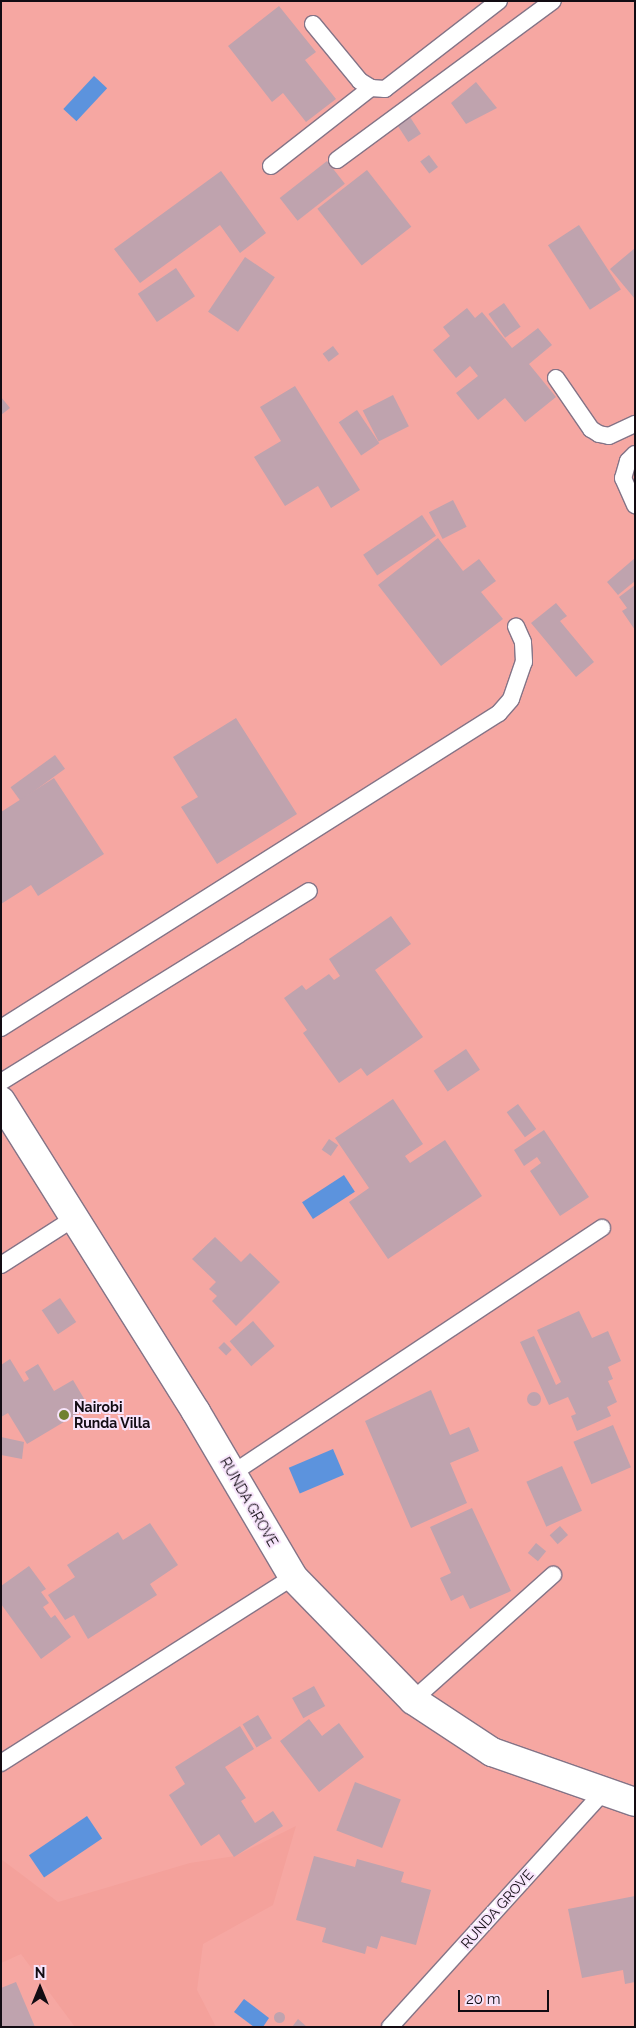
<!DOCTYPE html>
<style>
body{margin:0}
#map{position:relative;width:636px;height:2028px;overflow:hidden;background:#f7e4fb;font-family:Raleway,sans-serif}
div>[style]{position:absolute}
[style*='--x']{left:calc(var(--x)*1px);top:calc(var(--y)*1px);width:calc(var(--w)*1px);rotate:calc(var(--a)*1deg)}
.green>*{inset:0;background:#f6a7a2;transform-origin:0 0}
.forest>*{inset:0;background:#f4a19b}
.water>*{inset:0;background:#5c93dd;transform-origin:0 0}
.building>*{inset:0;background:#bfa3ae;transform-origin:0 0}
.round{border-radius:50%}
.roads{filter:drop-shadow(1px 0 #847487) drop-shadow(-1px 0 #847487) drop-shadow(0 1px #847487) drop-shadow(0 -1px #847487)}
.lane>*{height:16px;margin:-8px;padding:0 8px;transform-origin:8px;border-radius:8px;background:#fff}
.street>*{height:28px;margin:-14px;padding:0 14px;transform-origin:14px;border-radius:14px;background:#fff}
.dots>*{width:14px;height:14px;translate:-50% -50%;box-sizing:border-box;border:2px solid #f7e4fb;border-radius:50%}
span{translate:-50% -50%;white-space:nowrap;text-align:center;line-height:1.15;-webkit-text-stroke:4px #f7e4fb;paint-order:stroke}
.poi-label{font-size:14px;color:#120c13;font-weight:700}
.left{translate:0 -50%;text-align:left}
.street-label{font-size:14px;color:#120c13}
.frame{position:absolute;inset:0;border:2px solid #120c13;pointer-events:none}
.north{position:absolute;left:15px;top:1963px;width:50px;height:50px;-webkit-text-stroke:4px #f7e4fb;paint-order:stroke;rotate:0deg;font-size:14px;font-weight:700;line-height:20px;text-align:center;color:#120c13}
.north::after{content:'';display:block;margin:auto;width:18px;height:22px;background:#120c13;clip-path:polygon(50% 0,100% 100%,50% 72%,0 100%)}
.scale{position:absolute;left:458px;top:1990px;width:91px;height:22px;box-sizing:border-box;border:2px solid #120c13;border-top:0;padding-left:6px;font-size:15px;line-height:18px;white-space:nowrap;color:#120c13;-webkit-text-stroke:4px #f7e4fb;paint-order:stroke}
</style>
<div id="map">
<div class="green">
<i style="left:1px;top:1px;width:634px;height:2026px"></i>
</div>
<div class="forest">
<i style="clip-path:polygon(296px 1826px,273px 1905px,203px 1944px,197px 1990px,216px 2027px,75px 2027px,21px 1954px,1px 1963px,1px 1859px,58px 1902px,190px 1863px,235px 1856px)"></i>
</div>
<div class="water">
<i style="left:94px;top:76px;width:18px;height:45px;rotate:43deg"></i>
<i style="left:344px;top:1175px;width:20px;height:50px;rotate:57deg"></i>
<i style="left:333px;top:1449px;width:28px;height:48px;rotate:67deg"></i>
<i style="left:87px;top:1816px;width:27px;height:70px;rotate:56deg"></i>
<i style="clip-path:polygon(244px 1999px,269px 2018px,263px 2027px,254px 2027px,234px 2012px)"></i>
</div>
<div class="building">
<i style="clip-path:polygon(279px 6px,316px 52px,305px 60px,336px 99px,306px 122px,283px 93px,272px 102px,228px 46px)"></i>
<i style="clip-path:polygon(476px 82px,497px 108px,466px 124px,451px 103px)"></i>
<i style="left:410px;top:117px;width:20px;height:15px;rotate:57deg"></i>
<i style="left:429px;top:155px;width:15px;height:11px;rotate:53deg"></i>
<i style="left:327px;top:161px;width:29px;height:60px;rotate:52deg"></i>
<i style="left:367px;top:170px;width:72px;height:63px;rotate:52deg"></i>
<i style="clip-path:polygon(221px 171px,266px 233px,240px 253px,220px 225px,140px 283px,114px 249px)"></i>
<i style="left:579px;top:225px;width:77px;height:37px;rotate:57deg"></i>
<i style="clip-path:polygon(635px 248px,635px 299px,610px 269px)"></i>
<i style="left:245px;top:257px;width:36px;height:66px;rotate:34deg"></i>
<i style="left:176px;top:268px;width:34px;height:46px;rotate:56deg"></i>
<i style="left:504px;top:303px;width:29px;height:19px;rotate:55deg"></i>
<i style="clip-path:polygon(467px 308px,475px 318px,482px 312px,512px 348px,538px 328px,552px 345px,529px 364px,556px 397px,525px 422px,505px 398px,478px 420px,456px 393px,478px 376px,470px 366px,456px 378px,433px 350px,450px 336px,443px 327px)"></i>
<i style="left:333px;top:346px;width:10px;height:13px;rotate:53deg"></i>
<i style="clip-path:polygon(295px 386px,360px 490px,331px 508px,318px 486px,285px 506px,254px 457px,281px 441px,260px 407px)"></i>
<i style="left:393px;top:395px;width:35px;height:34px;rotate:63deg"></i>
<i style="clip-path:polygon(1px 397px,10px 408px,1px 415px)"></i>
<i style="left:357px;top:410px;width:40px;height:22px;rotate:56deg"></i>
<i style="left:453px;top:500px;width:30px;height:27px;rotate:63deg"></i>
<i style="left:422px;top:515px;width:25px;height:71px;rotate:56deg"></i>
<i style="clip-path:polygon(438px 538px,463px 571px,479px 559px,496px 581px,481px 592px,503px 619px,441px 666px,378px 585px)"></i>
<i style="clip-path:polygon(635px 558px,635px 581px,618px 595px,607px 582px)"></i>
<i style="clip-path:polygon(635px 585px,635px 630px,622px 611px,627px 608px,619px 597px)"></i>
<i style="clip-path:polygon(556px 603px,567px 616px,560px 621px,594px 662px,576px 677px,531px 623px)"></i>
<i style="clip-path:polygon(236px 718px,297px 814px,217px 864px,181px 807px,198px 797px,173px 757px)"></i>
<i style="left:55px;top:755px;width:17px;height:55px;rotate:54deg"></i>
<i style="clip-path:polygon(54px 778px,104px 854px,38px 896px,31px 885px,1px 904px,1px 812px)"></i>
<i style="clip-path:polygon(391px 916px,411px 944px,375px 970px,423px 1037px,367px 1076px,361px 1068px,339px 1083px,303px 1033px,307px 1030px,284px 998px,302px 985px,306px 990px,329px 974px,334px 980px,340px 976px,329px 959px)"></i>
<i style="left:466px;top:1049px;width:25px;height:39px;rotate:56deg"></i>
<i style="clip-path:polygon(393px 1099px,423px 1144px,405px 1156px,410px 1163px,445px 1140px,482px 1196px,388px 1259px,349px 1202px,369px 1188px,335px 1138px)"></i>
<i style="left:518px;top:1104px;width:31px;height:14px;rotate:54deg"></i>
<i style="clip-path:polygon(544px 1130px,589px 1197px,560px 1216px,530px 1171px,541px 1163px,537px 1157px,524px 1166px,514px 1150px)"></i>
<i style="left:329px;top:1139px;width:11px;height:13px;rotate:34deg"></i>
<i style="clip-path:polygon(215px 1237px,241px 1262px,250px 1253px,280px 1282px,236px 1326px,212px 1301px,217px 1296px,209px 1289px,216px 1282px,192px 1259px)"></i>
<i style="left:60px;top:1298px;width:29px;height:22px;rotate:56deg"></i>
<i style="clip-path:polygon(579px 1311px,592px 1338px,608px 1331px,621px 1361px,608px 1367px,613px 1379px,608px 1381px,617px 1402px,607px 1407px,611px 1416px,577px 1431px,571px 1416px,576px 1414px,568px 1397px,549px 1405px,520px 1342px,534px 1336px,556px 1385px,561px 1382px,537px 1330px)"></i>
<i style="left:253px;top:1321px;width:33px;height:31px;rotate:49deg"></i>
<i style="left:224px;top:1342px;width:11px;height:8px;rotate:45deg"></i>
<i style="clip-path:polygon(10px 1359px,24px 1382px,29px 1379px,25px 1372px,38px 1364px,54px 1391px,73px 1380px,89px 1407px,27px 1444px,8px 1413px,1px 1417px,1px 1365px)"></i>
<i style="clip-path:polygon(431px 1390px,450px 1435px,469px 1427px,479px 1451px,450px 1463px,467px 1503px,411px 1528px,365px 1421px)"></i>
<i class="round" style="left:527px;top:1392px;width:14px;height:14px"></i>
<i style="left:613px;top:1425px;width:46px;height:43px;rotate:67deg"></i>
<i style="clip-path:polygon(1px 1437px,24px 1442px,22px 1459px,1px 1455px)"></i>
<i style="left:562px;top:1466px;width:49px;height:39px;rotate:66deg"></i>
<i style="clip-path:polygon(472px 1508px,511px 1591px,470px 1609px,463px 1595px,451px 1601px,440px 1578px,451px 1573px,430px 1527px)"></i>
<i style="clip-path:polygon(150px 1523px,178px 1565px,150px 1584px,157px 1595px,88px 1639px,74px 1615px,65px 1620px,48px 1595px,75px 1577px,67px 1565px,118px 1532px,123px 1540px)"></i>
<i style="left:560px;top:1526px;width:12px;height:14px;rotate:48deg"></i>
<i style="left:536px;top:1543px;width:13px;height:13px;rotate:39deg"></i>
<i style="clip-path:polygon(29px 1566px,46px 1589px,41px 1592px,49px 1603px,43px 1607px,51px 1618px,55px 1615px,71px 1637px,41px 1659px,1px 1604px,1px 1586px)"></i>
<i style="left:314px;top:1686px;width:23px;height:25px;rotate:61deg"></i>
<i style="left:258px;top:1715px;width:27px;height:18px;rotate:59deg"></i>
<i style="clip-path:polygon(309px 1719px,322px 1736px,339px 1723px,364px 1757px,319px 1792px,280px 1741px)"></i>
<i style="clip-path:polygon(240px 1726px,254px 1749px,225px 1767px,246px 1798px,241px 1801px,255px 1823px,273px 1811px,283px 1826px,234px 1857px,219px 1834px,201px 1846px,169px 1795px,185px 1784px,175px 1767px)"></i>
<i style="left:355px;top:1782px;width:49px;height:52px;rotate:21deg"></i>
<i style="clip-path:polygon(314px 1856px,355px 1867px,357px 1859px,404px 1872px,401px 1882px,431px 1890px,416px 1945px,381px 1936px,377px 1949px,367px 1946px,365px 1954px,322px 1942px,326px 1928px,296px 1920px)"></i>
<i style="clip-path:polygon(635px 1896px,635px 1982px,625px 1984px,623px 1970px,582px 1978px,568px 1909px)"></i>
<i style="clip-path:polygon(16px 1982px,35px 2027px,1px 2027px,1px 1988px)"></i>
<i class="round" style="left:273.5px;top:2011.5px;width:11px;height:11px"></i>
<i style="clip-path:polygon(298px 2019px,307px 2027px,292px 2027px)"></i>
</div>
<div class="roads">
<div class="lane">
<i style="--x:313;--y:24;--w:74;--a:50.5"></i>
<i style="--x:360;--y:81;--w:13;--a:32"></i>
<i style="--x:371;--y:88;--w:14;--a:4"></i>
<i style="--x:385;--y:89;--w:144;--a:-37.7"></i>
<i style="--x:337;--y:160;--w:268;--a:-36.4"></i>
<i style="--x:271;--y:166;--w:127;--a:-38"></i>
<i style="--x:556;--y:378;--w:62;--a:55.5"></i>
<i style="--x:591;--y:429;--w:9;--a:32"></i>
<i style="--x:599;--y:434;--w:10;--a:11"></i>
<i style="--x:609;--y:436;--w:29;--a:-25"></i>
<i style="--x:635;--y:454;--w:10;--a:135"></i>
<i style="--x:628;--y:461;--w:18;--a:106"></i>
<i style="--x:623;--y:478;--w:30;--a:66"></i>
<i style="--x:1;--y:1028;--w:589;--a:-32.31"></i>
<i style="--x:499;--y:713;--w:18;--a:-49"></i>
<i style="--x:511;--y:699;--w:39;--a:-71"></i>
<i style="--x:524;--y:662;--w:20;--a:-93"></i>
<i style="--x:523;--y:642;--w:17;--a:-114"></i>
<i style="--x:1;--y:1082;--w:362;--a:-31.8"></i>
<i style="--x:1;--y:1265;--w:89;--a:-32.6"></i>
<i style="--x:233;--y:1473;--w:443;--a:-33.6"></i>
<i style="--x:413;--y:1700;--w:188;--a:-41.8"></i>
<i style="--x:1;--y:1763;--w:346;--a:-32.5"></i>
<i style="--x:390;--y:2027;--w:319;--a:-47.8"></i>
</div>
<div class="street">
<i style="--x:1;--y:1101;--w:367;--a:57.9"></i>
<i style="--x:196;--y:1412;--w:191;--a:59.5"></i>
<i style="--x:293;--y:1577;--w:172;--a:45.7"></i>
<i style="--x:413;--y:1700;--w:95;--a:33.4"></i>
<i style="--x:492;--y:1752;--w:151;--a:19.3"></i>
</div>
</div>
<div class="dots">
<i style="left:64px;top:1415px;background:#708130"></i>
</div>
<div class="poi-label">
<span class="left" style="left:74px;top:1415px">Nairobi<br>Runda Villa</span>
</div>
<div class="street-label">
<span style="left:249px;top:1502px;rotate:60deg">RUNDA GROVE</span>
<span style="left:497px;top:1909px;rotate:-48deg">RUNDA GROVE</span>
</div>
<div class="frame"></div>
<div class="north">N</div>
<div class="scale">20 m</div>
</div>
